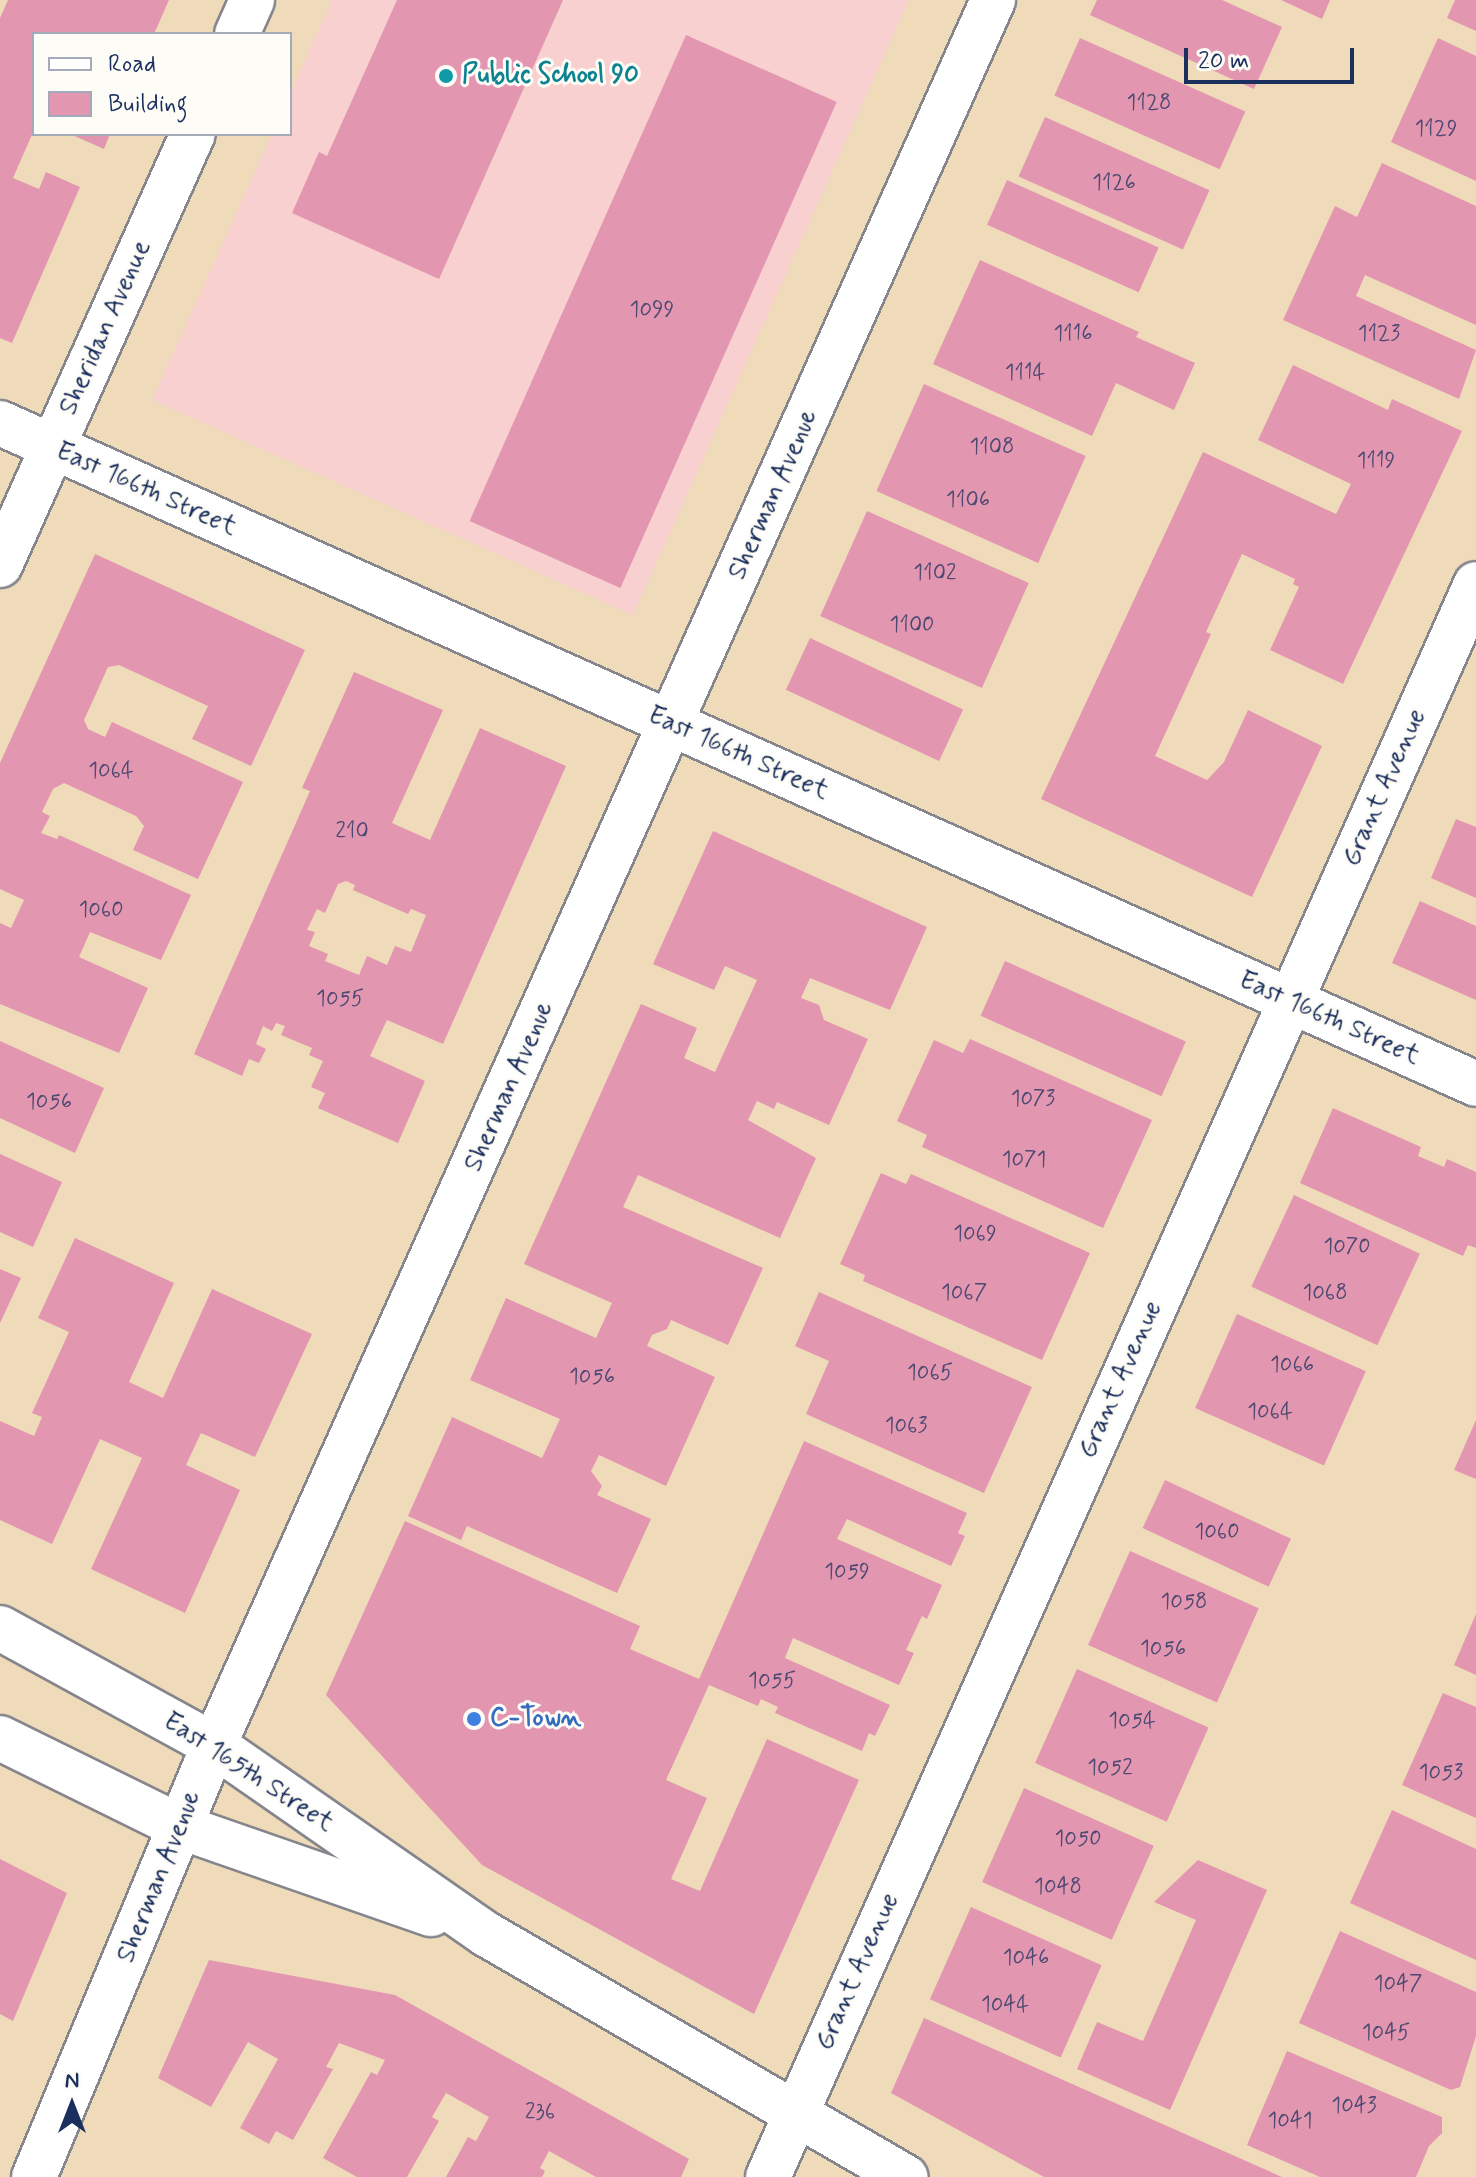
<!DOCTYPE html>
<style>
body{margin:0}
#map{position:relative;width:1476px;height:2177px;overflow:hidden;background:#efdbba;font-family:Mynerve,sans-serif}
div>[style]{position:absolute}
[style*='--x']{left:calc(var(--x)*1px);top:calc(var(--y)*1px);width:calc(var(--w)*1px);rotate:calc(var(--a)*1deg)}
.built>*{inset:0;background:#f7d0cf}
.building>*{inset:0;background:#e396b0;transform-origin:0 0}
.roads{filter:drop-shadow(2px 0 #85858c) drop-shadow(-2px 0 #85858c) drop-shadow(0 2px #85858c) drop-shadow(0 -2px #85858c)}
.minor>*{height:44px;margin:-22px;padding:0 22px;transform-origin:22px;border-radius:22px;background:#fff}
.dots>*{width:22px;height:22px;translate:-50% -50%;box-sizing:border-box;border:4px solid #fdfcf7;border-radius:50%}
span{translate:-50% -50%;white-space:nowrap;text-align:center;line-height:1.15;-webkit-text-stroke:6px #fdfcf7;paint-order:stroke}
.number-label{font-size:22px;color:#4d4972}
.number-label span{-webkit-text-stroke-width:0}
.culture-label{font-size:26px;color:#0d838f;font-weight:700}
.left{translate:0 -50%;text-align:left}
.street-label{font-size:26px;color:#1b2f5e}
.shop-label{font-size:26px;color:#366cbe;font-weight:700}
.legend{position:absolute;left:32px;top:32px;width:260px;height:104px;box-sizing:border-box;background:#fdfcf7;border:2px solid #a3aaba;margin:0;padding:10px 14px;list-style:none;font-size:24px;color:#1b2f5e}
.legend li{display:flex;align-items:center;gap:16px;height:40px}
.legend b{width:40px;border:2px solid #a3aaba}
.north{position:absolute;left:32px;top:2065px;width:80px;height:80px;-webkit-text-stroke:6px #fdfcf7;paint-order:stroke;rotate:0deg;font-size:22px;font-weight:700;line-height:32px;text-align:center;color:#1b2f5e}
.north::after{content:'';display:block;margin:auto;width:28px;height:36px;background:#1b2f5e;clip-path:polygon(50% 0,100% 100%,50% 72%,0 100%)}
.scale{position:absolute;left:1184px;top:48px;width:170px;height:36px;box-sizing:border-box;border:4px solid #1b2f5e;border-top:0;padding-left:10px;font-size:24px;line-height:28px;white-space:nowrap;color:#1b2f5e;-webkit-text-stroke:6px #fdfcf7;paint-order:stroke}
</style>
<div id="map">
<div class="built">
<i style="clip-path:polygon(332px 0,909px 0,633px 615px,152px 400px,272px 134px,290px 134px,290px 94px)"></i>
</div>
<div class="building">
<i style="clip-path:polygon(8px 0,169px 0,154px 34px,34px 34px,34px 130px,13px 178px,39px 189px,46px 172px,80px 187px,12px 343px,0 338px,0 18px)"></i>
<i style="clip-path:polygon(397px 0,563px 0,439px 279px,292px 213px,319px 152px,327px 156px)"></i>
<i style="clip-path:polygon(1097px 0,1222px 0,1282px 27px,1254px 89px,1090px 15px)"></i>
<i style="clip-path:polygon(1281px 0,1330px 0,1322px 19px)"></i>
<i style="clip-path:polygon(1455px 0,1476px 0,1476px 31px,1447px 18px)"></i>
<i style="left:686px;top:35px;width:165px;height:532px;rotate:24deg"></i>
<i style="left:1080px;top:38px;width:181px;height:63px;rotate:24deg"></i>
<i style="clip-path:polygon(1438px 38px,1476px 56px,1476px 181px,1391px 142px)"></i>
<i style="left:1045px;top:117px;width:180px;height:65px;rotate:24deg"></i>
<i style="clip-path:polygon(70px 134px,110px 134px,104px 149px)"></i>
<i style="clip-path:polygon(1382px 163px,1476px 206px,1476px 325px,1365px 275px,1356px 296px,1476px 350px,1459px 399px,1283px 320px,1335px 206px,1357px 217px)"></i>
<i style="left:1007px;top:180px;width:166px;height:49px;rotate:24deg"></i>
<i style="clip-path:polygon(980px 260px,1139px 332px,1136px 337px,1195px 363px,1174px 410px,1116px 383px,1092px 436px,933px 364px)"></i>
<i style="clip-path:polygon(1293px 365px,1388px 410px,1392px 399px,1462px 431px,1343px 684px,1270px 650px,1299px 587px,1293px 584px,1295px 579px,1242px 554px,1206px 632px,1211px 634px,1155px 756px,1207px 780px,1224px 762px,1248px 710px,1322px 746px,1252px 897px,1041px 799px,1203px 452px,1336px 514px,1351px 484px,1258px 440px)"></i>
<i style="left:924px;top:384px;width:177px;height:117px;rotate:24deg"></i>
<i style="left:867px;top:511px;width:177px;height:115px;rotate:24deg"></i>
<i style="clip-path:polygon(95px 554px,305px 650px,251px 766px,192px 739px,208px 706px,119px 665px,108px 667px,95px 696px,84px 720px,88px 729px,105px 737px,112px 722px,243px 782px,198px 879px,133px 850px,144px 826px,136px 816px,64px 783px,53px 789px,42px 812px,50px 816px,41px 833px,57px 839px,59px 835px,191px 895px,161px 960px,90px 932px,79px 957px,148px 988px,119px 1053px,0 1004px,0 923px,11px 928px,24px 900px,0 889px,0 763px)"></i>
<i style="left:810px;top:638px;width:169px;height:57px;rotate:25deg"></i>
<i style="clip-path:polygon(evenodd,354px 672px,443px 710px,392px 823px,430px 840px,480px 728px,566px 766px,443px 1044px,387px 1020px,370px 1056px,425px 1081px,398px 1143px,318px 1108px,325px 1093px,311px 1087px,323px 1061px,309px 1055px,312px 1048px,281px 1035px,285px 1026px,276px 1023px,272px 1031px,263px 1026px,256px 1044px,266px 1049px,259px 1063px,249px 1059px,242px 1076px,194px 1054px,310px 791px,302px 788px,354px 672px,346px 881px,355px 885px,353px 890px,408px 914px,411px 909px,426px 915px,411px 952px,395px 946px,387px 965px,367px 956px,359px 975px,325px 961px,328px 954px,309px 946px,315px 932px,307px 930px,317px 909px,325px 913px,338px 884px,346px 881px)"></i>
<i style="clip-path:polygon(1456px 819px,1476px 827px,1476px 898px,1431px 878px)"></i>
<i style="clip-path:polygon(713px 831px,927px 927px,890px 1010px,810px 978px,801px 998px,819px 1005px,824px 1020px,868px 1039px,829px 1125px,777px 1102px,774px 1109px,757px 1101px,748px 1120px,816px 1158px,780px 1238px,638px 1175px,623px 1207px,763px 1268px,728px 1345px,671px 1320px,667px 1329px,652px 1335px,647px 1346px,715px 1377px,666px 1486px,599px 1455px,591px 1471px,602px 1486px,597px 1495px,651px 1519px,617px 1593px,467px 1526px,461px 1540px,408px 1516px,452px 1417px,542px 1458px,560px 1419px,470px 1380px,506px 1298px,596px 1338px,612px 1303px,524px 1264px,641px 1004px,697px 1028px,684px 1058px,715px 1072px,757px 980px,725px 966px,714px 990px,653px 964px)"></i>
<i style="clip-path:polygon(1420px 901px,1476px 926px,1476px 1000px,1392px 963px)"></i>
<i style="left:1005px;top:961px;width:198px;height:60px;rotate:24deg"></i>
<i style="clip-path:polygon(970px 1039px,1152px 1120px,1103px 1228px,922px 1147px,927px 1135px,897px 1121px,934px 1040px,963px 1053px)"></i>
<i style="clip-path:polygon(0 1041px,104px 1088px,75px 1153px,0 1118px)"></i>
<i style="clip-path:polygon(1333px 1108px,1421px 1147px,1418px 1156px,1444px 1167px,1447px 1159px,1476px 1172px,1476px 1248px,1468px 1245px,1463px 1256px,1300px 1183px)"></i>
<i style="clip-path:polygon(0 1154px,62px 1182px,33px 1247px,0 1232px)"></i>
<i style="clip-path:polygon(881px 1173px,906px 1184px,911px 1174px,1090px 1253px,1042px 1360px,863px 1281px,865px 1275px,840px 1264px)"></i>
<i style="left:1294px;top:1195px;width:139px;height:101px;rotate:25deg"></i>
<i style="clip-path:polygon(75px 1238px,174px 1283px,129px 1382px,163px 1398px,212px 1289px,312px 1334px,255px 1457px,201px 1433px,186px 1465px,240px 1490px,185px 1613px,91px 1569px,142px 1458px,100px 1439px,52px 1544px,0 1520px,0 1421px,34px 1436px,42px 1417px,32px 1413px,69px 1332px,38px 1318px)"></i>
<i style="clip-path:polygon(0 1269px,21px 1278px,0 1323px)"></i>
<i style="clip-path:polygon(819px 1292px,1032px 1387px,984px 1493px,806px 1414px,829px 1361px,795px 1346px)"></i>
<i style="left:1237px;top:1314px;width:141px;height:103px;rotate:24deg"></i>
<i style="clip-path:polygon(1476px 1420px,1476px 1479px,1454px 1470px)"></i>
<i style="clip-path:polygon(804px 1441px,967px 1513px,958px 1533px,965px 1536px,951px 1566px,847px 1519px,837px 1539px,942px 1585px,927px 1619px,922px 1616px,906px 1650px,914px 1653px,899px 1685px,793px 1638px,785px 1658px,890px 1705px,875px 1736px,869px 1733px,862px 1751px,775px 1713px,778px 1707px,761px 1699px,758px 1706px,709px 1685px,666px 1780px,707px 1798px,671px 1879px,700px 1891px,767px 1739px,859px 1780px,754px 2014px,482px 1865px,326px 1695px,405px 1521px,640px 1626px,630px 1649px,699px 1679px)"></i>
<i style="left:1165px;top:1480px;width:139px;height:53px;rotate:25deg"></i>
<i style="left:1130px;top:1551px;width:141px;height:103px;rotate:24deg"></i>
<i style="clip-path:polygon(1476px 1614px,1476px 1675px,1454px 1665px)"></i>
<i style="left:1077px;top:1669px;width:144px;height:103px;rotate:24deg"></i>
<i style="clip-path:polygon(1443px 1693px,1476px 1707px,1476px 1818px,1402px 1785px)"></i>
<i style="left:1024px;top:1788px;width:142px;height:103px;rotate:24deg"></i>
<i style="clip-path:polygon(1392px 1810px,1476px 1849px,1476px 1960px,1350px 1903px)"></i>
<i style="clip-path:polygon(0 1859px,67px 1893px,13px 2021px,0 2014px)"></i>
<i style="clip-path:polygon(1198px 1860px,1267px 1890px,1170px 2110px,1077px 2069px,1097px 2022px,1143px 2041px,1196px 1920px,1154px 1902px)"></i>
<i style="left:971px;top:1907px;width:143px;height:101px;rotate:24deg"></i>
<i style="clip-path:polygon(1340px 1931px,1476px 1992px,1476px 2036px,1460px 2087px,1451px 2090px,1299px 2023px)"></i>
<i style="clip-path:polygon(209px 1960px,395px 1995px,689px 2159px,681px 2177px,596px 2177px,549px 2151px,540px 2168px,545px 2171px,542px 2177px,446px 2177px,468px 2137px,476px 2141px,489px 2117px,446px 2093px,432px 2117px,439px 2121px,407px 2177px,357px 2177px,323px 2158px,371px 2072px,377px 2075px,385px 2060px,339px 2043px,326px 2067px,333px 2069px,293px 2140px,276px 2131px,269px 2144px,240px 2128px,278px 2059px,248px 2042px,211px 2107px,158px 2078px)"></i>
<i style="clip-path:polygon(924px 2018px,1079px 2087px,1282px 2177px,1044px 2177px,891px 2093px)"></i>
<i style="clip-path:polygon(1287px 2051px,1442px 2117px,1442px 2133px,1429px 2146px,1416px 2177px,1320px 2177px,1247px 2145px)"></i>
</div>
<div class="roads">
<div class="minor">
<i style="--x:237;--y:34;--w:37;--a:-66"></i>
<i style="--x:0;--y:423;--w:1617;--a:24.12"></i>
<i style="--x:0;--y:565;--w:472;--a:-65.9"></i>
<i style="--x:0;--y:1628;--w:244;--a:28.7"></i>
<i style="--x:214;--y:1745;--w:331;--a:34.8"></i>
<i style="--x:486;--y:1934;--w:485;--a:30.1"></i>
<i style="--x:0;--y:1738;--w:202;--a:26.2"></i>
<i style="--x:181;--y:1827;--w:265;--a:19.2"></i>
<i style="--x:34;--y:2177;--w:468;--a:-67.4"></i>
<i style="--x:214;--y:1745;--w:1911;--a:-65.94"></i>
<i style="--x:768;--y:2177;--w:1743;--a:-66.04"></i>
</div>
</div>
<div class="dots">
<i style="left:446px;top:76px;background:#0f9aa8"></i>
<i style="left:474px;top:1719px;background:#3f7fe0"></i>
</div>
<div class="number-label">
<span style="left:1149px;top:104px">1128</span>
<span style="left:1436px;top:130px">1129</span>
<span style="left:1114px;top:184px">1126</span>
<span style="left:652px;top:311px">1099</span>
<span style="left:1073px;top:335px">1116</span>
<span style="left:1379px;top:335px">1123</span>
<span style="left:1025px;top:374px">1114</span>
<span style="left:992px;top:448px">1108</span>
<span style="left:1376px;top:462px">1119</span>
<span style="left:968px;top:501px">1106</span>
<span style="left:935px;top:574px">1102</span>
<span style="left:912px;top:626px">1100</span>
<span style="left:111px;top:772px">1064</span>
<span style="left:352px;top:832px">210</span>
<span style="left:101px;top:911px">1060</span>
<span style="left:340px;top:1000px">1055</span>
<span style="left:1033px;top:1100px">1073</span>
<span style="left:49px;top:1103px">1056</span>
<span style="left:1024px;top:1161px">1071</span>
<span style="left:975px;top:1235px">1069</span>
<span style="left:1347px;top:1248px">1070</span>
<span style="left:964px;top:1294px">1067</span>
<span style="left:1325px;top:1294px">1068</span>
<span style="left:1292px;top:1366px">1066</span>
<span style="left:930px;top:1374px">1065</span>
<span style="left:592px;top:1378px">1056</span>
<span style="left:1270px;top:1413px">1064</span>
<span style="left:906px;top:1427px">1063</span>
<span style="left:1217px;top:1533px">1060</span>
<span style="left:847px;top:1573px">1059</span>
<span style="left:1184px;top:1603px">1058</span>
<span style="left:1163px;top:1650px">1056</span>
<span style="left:772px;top:1682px">1055</span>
<span style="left:1132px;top:1722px">1054</span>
<span style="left:1110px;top:1769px">1052</span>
<span style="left:1441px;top:1774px">1053</span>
<span style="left:1078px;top:1840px">1050</span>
<span style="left:1058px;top:1888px">1048</span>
<span style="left:1026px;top:1959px">1046</span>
<span style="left:1398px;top:1985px">1047</span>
<span style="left:1005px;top:2006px">1044</span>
<span style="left:1386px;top:2034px">1045</span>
<span style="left:1354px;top:2107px">1043</span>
<span style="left:540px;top:2113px">236</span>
<span style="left:1290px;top:2122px">1041</span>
</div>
<div class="culture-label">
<span class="left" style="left:462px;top:76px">Public School 90</span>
</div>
<div class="street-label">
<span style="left:106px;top:328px;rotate:-66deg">Sheridan Avenue</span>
<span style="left:146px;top:490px;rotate:24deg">East 166th Street</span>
<span style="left:774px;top:495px;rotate:-66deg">Sherman Avenue</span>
<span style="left:738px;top:754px;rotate:24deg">East 166th Street</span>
<span style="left:1385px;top:788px;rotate:-66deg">Grant Avenue</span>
<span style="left:1329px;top:1019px;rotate:24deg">East 166th Street</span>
<span style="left:510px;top:1087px;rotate:-66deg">Sherman Avenue</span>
<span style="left:1121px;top:1380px;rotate:-66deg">Grant Avenue</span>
<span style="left:248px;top:1773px;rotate:33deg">East 165th Street</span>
<span style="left:160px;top:1877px;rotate:-68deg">Sherman Avenue</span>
<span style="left:858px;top:1972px;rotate:-66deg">Grant Avenue</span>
</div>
<div class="shop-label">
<span class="left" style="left:490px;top:1719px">C-Town</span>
</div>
<ul class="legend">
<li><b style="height:10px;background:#fff"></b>Road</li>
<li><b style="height:22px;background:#e396b0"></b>Building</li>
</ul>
<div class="north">N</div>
<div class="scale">20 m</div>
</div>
